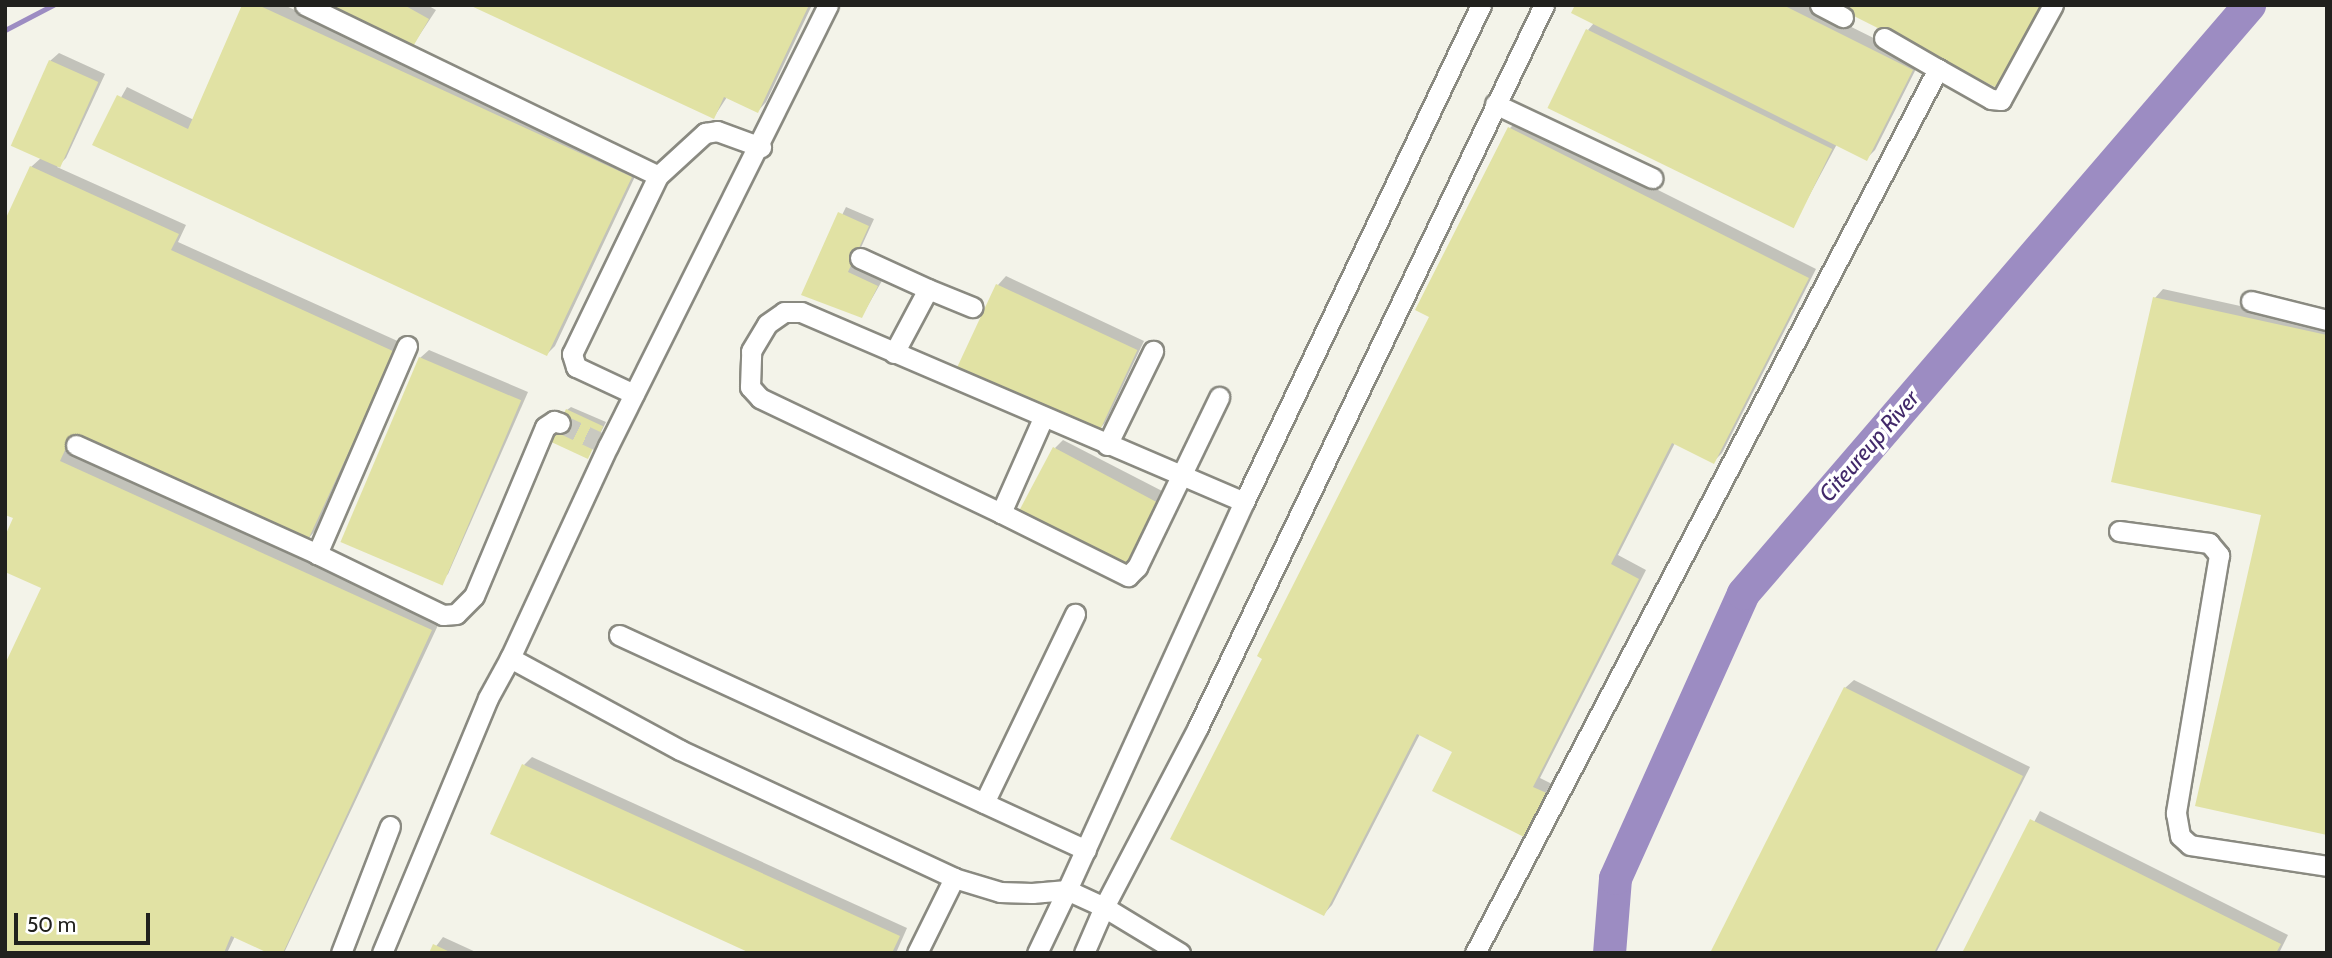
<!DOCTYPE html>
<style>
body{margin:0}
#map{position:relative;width:2332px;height:958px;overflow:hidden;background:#f3f3e9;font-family:Cabin,sans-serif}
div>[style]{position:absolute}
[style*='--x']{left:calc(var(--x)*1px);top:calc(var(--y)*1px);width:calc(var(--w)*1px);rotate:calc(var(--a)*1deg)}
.shadow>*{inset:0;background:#0003}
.stream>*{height:5px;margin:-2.5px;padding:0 2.5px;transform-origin:2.5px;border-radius:2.5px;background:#9c8cc2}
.river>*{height:33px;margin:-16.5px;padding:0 16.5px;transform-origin:16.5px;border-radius:16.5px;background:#9c8cc2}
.building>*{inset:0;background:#e1e2a4;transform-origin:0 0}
.minor-tunnel>*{height:19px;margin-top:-9.5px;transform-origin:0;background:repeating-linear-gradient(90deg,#c9c9c0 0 19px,transparent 0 29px)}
.roads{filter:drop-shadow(2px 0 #8a8a81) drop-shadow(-2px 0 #8a8a81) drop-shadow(0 2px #8a8a81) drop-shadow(0 -2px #8a8a81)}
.minor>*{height:19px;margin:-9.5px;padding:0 9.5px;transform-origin:9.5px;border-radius:9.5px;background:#fff}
span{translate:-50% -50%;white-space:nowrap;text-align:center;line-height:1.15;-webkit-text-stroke:7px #fff;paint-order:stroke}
.water-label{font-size:23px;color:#42296a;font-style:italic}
.frame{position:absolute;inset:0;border:7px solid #21211e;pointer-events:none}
.scale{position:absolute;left:14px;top:913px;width:136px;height:32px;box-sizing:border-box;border:4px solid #21211e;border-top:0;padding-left:9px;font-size:21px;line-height:24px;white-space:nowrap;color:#21211e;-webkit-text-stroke:5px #fff;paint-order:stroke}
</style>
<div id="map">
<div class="shadow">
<i style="clip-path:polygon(244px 5px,284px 5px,639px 168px,555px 346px,547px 354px,94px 145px,127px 87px,194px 120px)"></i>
<i style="clip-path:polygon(334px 5px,427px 5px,436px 10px,411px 48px)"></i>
<i style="clip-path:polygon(473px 5px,812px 5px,766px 102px,758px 111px,727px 97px,714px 117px)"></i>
<i style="clip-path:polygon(1577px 5px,1807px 5px,1920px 61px,1875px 150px,1866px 159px,1837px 144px,1794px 224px,1588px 30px,1594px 23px)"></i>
<i style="clip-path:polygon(59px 53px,105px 74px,66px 158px,57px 167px,186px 225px,178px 242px,402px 343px,315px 531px,307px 540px,75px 435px,68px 452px,440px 621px,284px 953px,272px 953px,235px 936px,227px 953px,5px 953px,43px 587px,16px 517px,31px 167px,41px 158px,50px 61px)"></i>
<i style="clip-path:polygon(1518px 120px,1816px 269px,1722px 453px,1713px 462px,1675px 443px,1618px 555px,1646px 570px,1540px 778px,1556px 786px,1534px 827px,1454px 751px,1420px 734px,1332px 905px,1324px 914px,1265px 658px,1431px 316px,1510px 128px)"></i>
<i style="clip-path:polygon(846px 207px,874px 219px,853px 265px,883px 279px,862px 316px,803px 294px)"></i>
<i style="clip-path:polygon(1006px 276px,1144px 341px,1105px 423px,1096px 432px,958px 367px,998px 285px)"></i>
<i style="clip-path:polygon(2163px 289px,2327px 325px,2327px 833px,2263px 514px,2155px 298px)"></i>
<i style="clip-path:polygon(429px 350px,528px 392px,448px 574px,439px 582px,420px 358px)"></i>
<i style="clip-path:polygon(571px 407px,606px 422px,588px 457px,567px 410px)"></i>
<i style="clip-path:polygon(1063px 440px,1168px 494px,1133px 560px,1055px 448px)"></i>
<i style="clip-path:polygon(1854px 680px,2030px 767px,1936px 953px,1712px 953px,1845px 688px)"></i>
<i style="clip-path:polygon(532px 757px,907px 928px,896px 953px,754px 953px,524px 765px)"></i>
<i style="clip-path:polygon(2040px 811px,2288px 935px,2279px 953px,1964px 953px)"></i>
<i style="clip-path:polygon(443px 937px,478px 953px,431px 953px)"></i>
</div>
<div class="stream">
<i style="--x:5;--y:30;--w:54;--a:-27.5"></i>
</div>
<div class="river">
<i style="--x:1609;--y:953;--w:75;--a:-85.4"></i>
<i style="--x:1615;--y:878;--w:312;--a:-65.8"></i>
<i style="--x:1743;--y:593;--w:776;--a:-49.29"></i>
</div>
<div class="building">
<i style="clip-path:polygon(242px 5px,258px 5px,632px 177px,547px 356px,92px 145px,117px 95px,188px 129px)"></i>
<i style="clip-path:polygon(330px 5px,404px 5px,429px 19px,411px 50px)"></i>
<i style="clip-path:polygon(469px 5px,809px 5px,758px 113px,724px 97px,714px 119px)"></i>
<i style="clip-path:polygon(1575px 5px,1783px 5px,1913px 70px,1867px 161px,1571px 13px)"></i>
<i style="clip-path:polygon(1832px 5px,2044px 5px,2001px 90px)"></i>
<i style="left:1586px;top:29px;width:274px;height:88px;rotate:26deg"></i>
<i style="left:49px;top:60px;width:54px;height:94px;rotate:24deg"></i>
<i style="clip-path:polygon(1508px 127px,1809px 278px,1714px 464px,1672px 443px,1611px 564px,1639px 579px,1533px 787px,1549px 794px,1526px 838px,1432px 791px,1452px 752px,1417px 734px,1324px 916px,1170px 839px,1262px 659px,1257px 656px,1429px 317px,1415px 310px)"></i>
<i style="clip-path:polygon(30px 166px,179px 234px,171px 250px,395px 352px,307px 542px,72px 435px,60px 461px,432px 630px,283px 953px,268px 953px,231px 936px,224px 953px,5px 953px,5px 664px,41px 588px,5px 572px,5px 536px,13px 518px,5px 515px,5px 220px)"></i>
<i style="clip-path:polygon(838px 212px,869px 226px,848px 272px,878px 286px,862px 318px,801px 295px)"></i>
<i style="left:996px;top:284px;width:156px;height:93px;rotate:25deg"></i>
<i style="clip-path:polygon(2153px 297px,2327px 335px,2327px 835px,2195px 806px,2261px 515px,2111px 482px)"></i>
<i style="left:419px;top:357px;width:111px;height:201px;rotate:23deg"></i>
<i style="left:566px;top:409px;width:41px;height:36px;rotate:25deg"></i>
<i style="left:1053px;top:447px;width:121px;height:77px;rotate:28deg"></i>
<i style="clip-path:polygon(1844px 687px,2023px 776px,1934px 953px,1710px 953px)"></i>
<i style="clip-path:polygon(522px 764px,900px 936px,892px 953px,750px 953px,490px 834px)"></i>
<i style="clip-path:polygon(2030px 819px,2281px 944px,2276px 953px,1962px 953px)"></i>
<i style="clip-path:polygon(433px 944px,452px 953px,429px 953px)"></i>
</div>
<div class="minor-tunnel">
<i style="--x:560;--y:423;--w:42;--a:25.3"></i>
</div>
<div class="roads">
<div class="minor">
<i style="--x:305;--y:5;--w:392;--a:25.8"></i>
<i style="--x:828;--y:5;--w:493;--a:116.5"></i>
<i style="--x:608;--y:446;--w:234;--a:114.8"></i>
<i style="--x:510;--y:658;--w:193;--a:28.4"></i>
<i style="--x:680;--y:750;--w:302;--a:25"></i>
<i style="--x:954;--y:878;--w:48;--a:16.9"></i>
<i style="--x:1000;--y:892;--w:32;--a:2"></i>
<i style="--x:1032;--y:893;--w:35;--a:-5"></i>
<i style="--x:1067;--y:890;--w:426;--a:-65.5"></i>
<i style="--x:1244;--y:502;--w:551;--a:-64.51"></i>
<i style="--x:1820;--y:5;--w:26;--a:28"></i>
<i style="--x:1884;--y:38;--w:62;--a:29.9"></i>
<i style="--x:1495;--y:104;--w:174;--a:25.2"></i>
<i style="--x:860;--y:258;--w:75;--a:24.5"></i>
<i style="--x:2251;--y:301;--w:78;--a:14"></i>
<i style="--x:407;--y:346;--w:227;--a:113.4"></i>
<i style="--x:317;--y:554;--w:140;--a:25.8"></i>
<i style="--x:443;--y:615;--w:13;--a:-4"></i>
<i style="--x:456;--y:614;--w:25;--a:-45"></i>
<i style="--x:474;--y:596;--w:183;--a:-67.2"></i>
<i style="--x:545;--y:427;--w:11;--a:-34"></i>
<i style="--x:554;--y:421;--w:6;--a:18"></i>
<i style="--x:894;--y:353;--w:72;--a:-62"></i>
<i style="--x:928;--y:289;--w:48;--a:22.2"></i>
<i style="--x:634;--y:394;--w:64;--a:-155"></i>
<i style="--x:576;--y:367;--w:14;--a:-107"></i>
<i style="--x:572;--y:354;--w:198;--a:-64.2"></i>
<i style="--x:658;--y:176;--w:64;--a:-42.5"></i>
<i style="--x:705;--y:133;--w:12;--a:-9"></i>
<i style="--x:717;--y:131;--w:47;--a:20"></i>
<i style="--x:1043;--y:418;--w:104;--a:113.9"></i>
<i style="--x:1001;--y:513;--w:267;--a:-154.5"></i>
<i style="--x:760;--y:398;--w:15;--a:-132"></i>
<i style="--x:750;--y:387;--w:36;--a:-88"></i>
<i style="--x:751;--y:351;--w:31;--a:-59"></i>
<i style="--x:767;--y:324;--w:21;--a:-35"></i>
<i style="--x:784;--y:312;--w:17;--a:0"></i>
<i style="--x:801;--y:312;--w:482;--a:23.2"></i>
<i style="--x:76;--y:445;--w:265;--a:24.3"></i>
<i style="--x:1107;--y:445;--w:105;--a:-63.9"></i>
<i style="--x:1001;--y:513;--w:142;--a:26.4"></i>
<i style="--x:1128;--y:576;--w:13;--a:-45"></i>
<i style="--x:1137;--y:567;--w:189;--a:-64.2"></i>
<i style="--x:2119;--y:531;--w:91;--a:7.6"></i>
<i style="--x:2209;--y:543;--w:16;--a:50"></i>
<i style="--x:2219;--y:555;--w:262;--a:99.5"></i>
<i style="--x:2176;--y:813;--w:23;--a:80"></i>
<i style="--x:2180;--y:836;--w:13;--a:42"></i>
<i style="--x:2190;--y:845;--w:139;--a:8.7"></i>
<i style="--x:619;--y:635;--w:514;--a:24.72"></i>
<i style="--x:984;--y:803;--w:210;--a:-64.3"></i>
<i style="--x:341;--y:953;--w:136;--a:-68.9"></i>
<i style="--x:382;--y:953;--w:276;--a:-67.4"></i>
<i style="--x:488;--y:698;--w:46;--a:-61.2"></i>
<i style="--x:917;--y:953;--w:84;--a:-63.7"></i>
<i style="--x:1037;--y:953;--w:70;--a:-64.5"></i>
<i style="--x:1067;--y:890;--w:41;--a:24.7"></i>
<i style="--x:1104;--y:907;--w:203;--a:-62.4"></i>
<i style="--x:1198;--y:727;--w:801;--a:-64.4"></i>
<i style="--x:1084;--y:953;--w:50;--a:-66.5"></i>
<i style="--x:1104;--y:907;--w:89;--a:31.2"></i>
<i style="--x:1475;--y:953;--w:998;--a:-62.36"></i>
<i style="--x:1938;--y:69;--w:61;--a:29.5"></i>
<i style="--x:1991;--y:99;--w:10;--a:6"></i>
<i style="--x:2001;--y:100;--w:108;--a:-61.3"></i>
</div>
</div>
<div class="water-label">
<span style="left:1869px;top:446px;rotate:-49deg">Citeureup River</span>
</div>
<div class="frame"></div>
<div class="scale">50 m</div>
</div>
